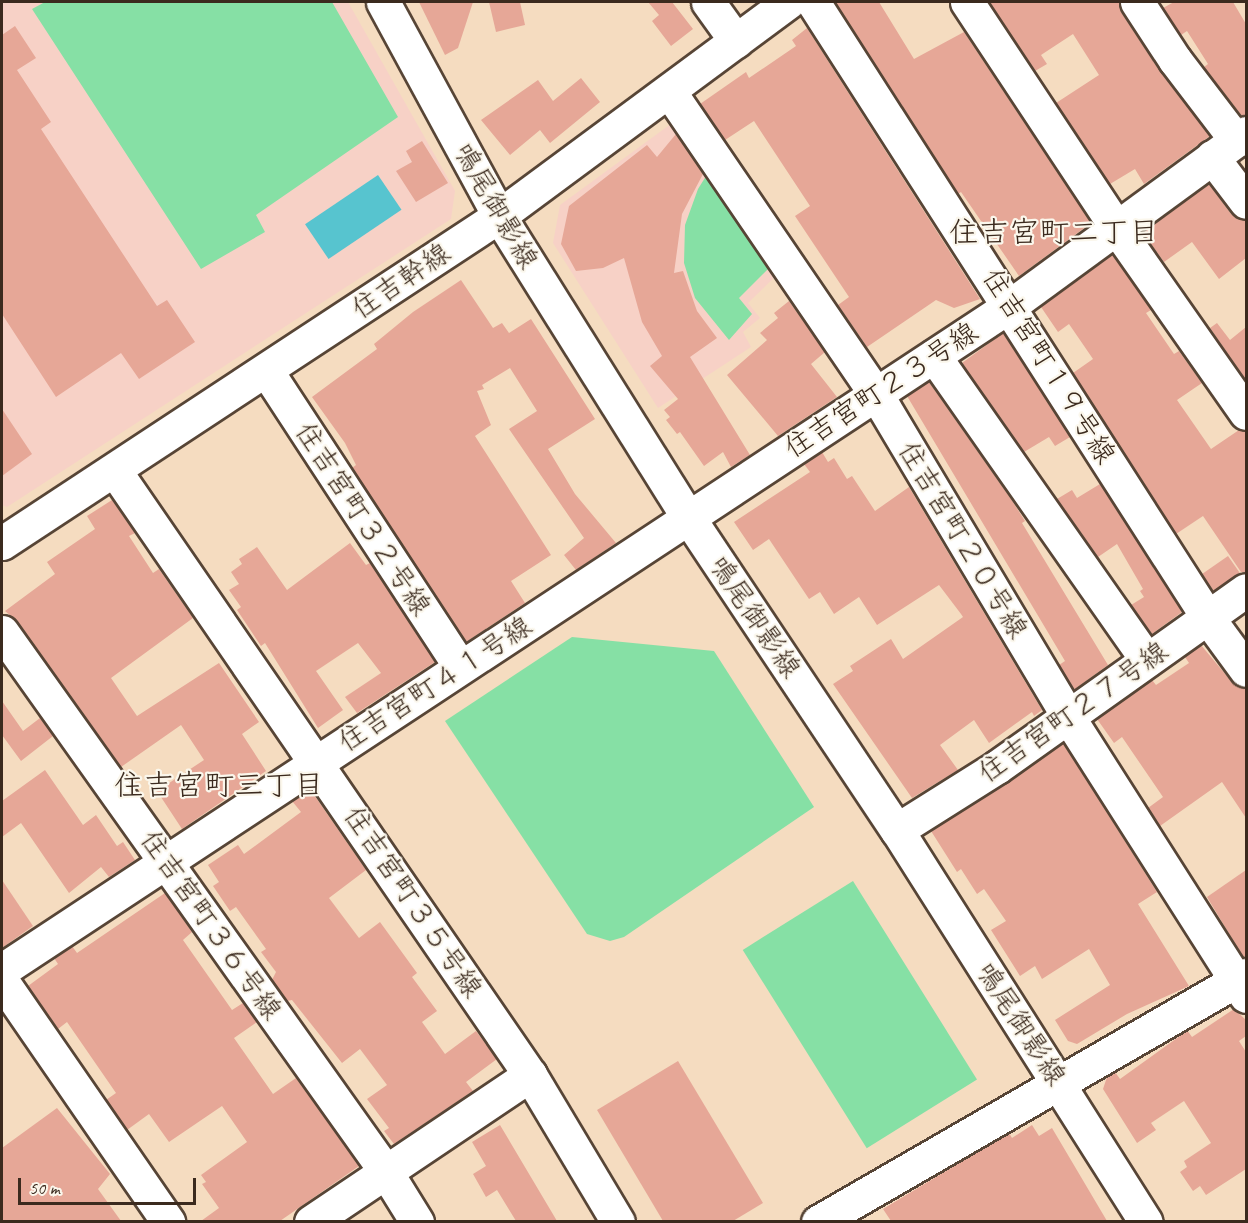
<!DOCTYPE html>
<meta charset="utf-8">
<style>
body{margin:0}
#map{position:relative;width:1248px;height:1223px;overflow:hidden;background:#f5dcc0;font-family:Caveat,"Klee One",sans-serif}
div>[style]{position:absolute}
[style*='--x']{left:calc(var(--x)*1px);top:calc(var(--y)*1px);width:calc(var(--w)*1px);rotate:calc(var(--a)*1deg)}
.built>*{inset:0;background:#f7d1c6}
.green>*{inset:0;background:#86e0a5;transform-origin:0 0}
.water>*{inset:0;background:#57c4cf;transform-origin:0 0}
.building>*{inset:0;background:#e6a797;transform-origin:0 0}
.roads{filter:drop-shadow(2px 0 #574536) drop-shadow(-2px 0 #574536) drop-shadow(0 2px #574536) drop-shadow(0 -2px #574536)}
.minor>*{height:33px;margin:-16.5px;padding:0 16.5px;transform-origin:16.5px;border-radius:16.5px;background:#fff}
span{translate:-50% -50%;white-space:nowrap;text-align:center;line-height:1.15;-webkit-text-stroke:4.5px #fbf7ec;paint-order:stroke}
.street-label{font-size:28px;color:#3b2a1e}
.neighbourhood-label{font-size:30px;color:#3b2a1e}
.frame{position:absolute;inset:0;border:3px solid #3b2a1e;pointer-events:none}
.scale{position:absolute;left:18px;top:1178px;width:178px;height:27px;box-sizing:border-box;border:3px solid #3b2a1e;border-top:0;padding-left:8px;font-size:18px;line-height:21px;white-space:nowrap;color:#3b2a1e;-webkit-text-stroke:4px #fbf7ec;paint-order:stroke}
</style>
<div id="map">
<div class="built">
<i style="clip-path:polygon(2px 2px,348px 2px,455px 191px,451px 219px,7px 507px,2px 505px)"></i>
<i style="clip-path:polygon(679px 118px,780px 272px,748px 303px,760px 318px,743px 332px,751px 347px,658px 408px,553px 243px,560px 205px)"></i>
</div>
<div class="green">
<i style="clip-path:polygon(45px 2px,332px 2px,398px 117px,256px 215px,265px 232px,201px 269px,32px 9px)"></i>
<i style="clip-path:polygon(708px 173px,772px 265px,739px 298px,752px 314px,729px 340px,695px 298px,684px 263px,685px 225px,698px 189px)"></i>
<i style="clip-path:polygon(572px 637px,714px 651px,814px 807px,624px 937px,610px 941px,587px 934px,445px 721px)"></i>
<i style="left:853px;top:881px;width:234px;height:130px;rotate:58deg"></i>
</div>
<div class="water">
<i style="left:378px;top:175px;width:42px;height:88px;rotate:56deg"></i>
</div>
<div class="building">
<i style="clip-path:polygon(419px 2px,473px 2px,458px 48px,445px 55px)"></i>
<i style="clip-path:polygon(489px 2px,520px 2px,525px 25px,496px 32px)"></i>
<i style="clip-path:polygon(648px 2px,672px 2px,693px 29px,671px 46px,652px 21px,659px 15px)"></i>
<i style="clip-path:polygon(835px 2px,879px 2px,914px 59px,964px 32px,1091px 223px,1019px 276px,961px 192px,958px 194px)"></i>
<i style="clip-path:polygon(989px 2px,1119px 2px,1121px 12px,1159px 70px,1210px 136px,1144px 184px,1135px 169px,1110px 184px,1056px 103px,1099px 75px,1073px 34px,1041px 55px,1047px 64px,1035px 71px)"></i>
<i style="clip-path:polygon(1174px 2px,1233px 2px,1246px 24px,1246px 115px,1241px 115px,1204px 67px,1208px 64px,1187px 31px,1181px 35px,1163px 8px)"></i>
<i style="clip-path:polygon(15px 26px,36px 58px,17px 70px,51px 122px,41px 129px,157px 306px,167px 300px,195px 342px,139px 379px,121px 353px,56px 397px,2px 314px,2px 35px)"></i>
<i style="clip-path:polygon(807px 28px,980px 299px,954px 308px,936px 300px,867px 347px,838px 305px,849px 297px,795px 216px,810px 206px,754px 121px,725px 140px,700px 104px,746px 72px,749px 78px,796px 46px,792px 40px)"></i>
<i style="clip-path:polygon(581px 78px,600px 102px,550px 143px,540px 130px,510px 155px,481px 120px,538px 80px,553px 101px)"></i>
<i style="clip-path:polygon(676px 134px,703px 174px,682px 214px,674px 273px,683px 271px,697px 311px,717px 338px,690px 357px,750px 455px,731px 467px,723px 452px,704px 466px,680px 432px,677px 434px,666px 420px,670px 417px,664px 410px,678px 399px,650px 366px,662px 356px,642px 322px,624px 258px,603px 268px,576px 271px,561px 244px,569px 206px,647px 145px,657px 157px)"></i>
<i style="clip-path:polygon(422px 141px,448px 183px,416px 202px,396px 171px,412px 162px,406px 151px)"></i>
<i style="clip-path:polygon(1209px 184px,1231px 214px,1246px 220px,1246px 258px,1219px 279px,1192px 242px,1164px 262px,1142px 232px)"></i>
<i style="clip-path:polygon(1112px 254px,1151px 310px,1146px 313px,1174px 354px,1179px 351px,1202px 383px,1177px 400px,1211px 449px,1239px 430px,1246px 432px,1246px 572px,1241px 572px,1203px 516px,1176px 534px,1073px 373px,1093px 359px,1069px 324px,1058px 332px,1041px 307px)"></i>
<i style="clip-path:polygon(461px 280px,493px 328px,502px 323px,509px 333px,531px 319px,595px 419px,548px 449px,575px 494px,616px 543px,576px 570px,564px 555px,584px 538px,509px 429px,537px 411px,510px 368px,482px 385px,484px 389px,477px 391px,491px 425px,475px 436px,551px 555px,511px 581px,525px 603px,466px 642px,352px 468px,356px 465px,345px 443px,312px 397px,377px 349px,374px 344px,413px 312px)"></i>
<i style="clip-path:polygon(789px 301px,825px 352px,811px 364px,837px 397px,778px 436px,727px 375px,767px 340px,760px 333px,778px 318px,774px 313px)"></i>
<i style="clip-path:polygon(1217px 323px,1230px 340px,1246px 327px,1246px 381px,1210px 328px)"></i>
<i style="clip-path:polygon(1003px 333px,1070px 437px,1055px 446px,1049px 437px,1024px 452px,962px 363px)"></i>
<i style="clip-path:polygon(929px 382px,1011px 499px,1025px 521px,1022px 523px,1108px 665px,1074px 690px,1059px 665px,1065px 661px,907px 396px)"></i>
<i style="clip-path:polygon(2px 409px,32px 454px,2px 476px)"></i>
<i style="clip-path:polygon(822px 452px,828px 462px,834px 458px,847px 479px,852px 476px,875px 511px,909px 487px,1042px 710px,1034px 716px,1032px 712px,989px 743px,974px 720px,940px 745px,958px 770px,912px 798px,833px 684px,853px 671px,850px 666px,891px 639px,903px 659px,963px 617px,961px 614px,939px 585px,877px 625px,859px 597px,834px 614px,820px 592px,809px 599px,769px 539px,753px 550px,734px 522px,810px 472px,804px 464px)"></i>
<i style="clip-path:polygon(1100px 484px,1182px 612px,1152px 634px,1131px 605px,1144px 597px,1140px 591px,1143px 589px,1117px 544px,1098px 557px,1057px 499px,1072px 490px,1077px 498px)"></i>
<i style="clip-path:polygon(112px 500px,135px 533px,129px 536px,153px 573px,159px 569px,193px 618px,111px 678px,137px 716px,219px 663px,259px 722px,242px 734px,266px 771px,182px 829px,157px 791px,204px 760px,181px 725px,121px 767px,17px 621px,5px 611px,55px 574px,47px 562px,95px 529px,87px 516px)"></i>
<i style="clip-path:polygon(350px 543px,366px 565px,370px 563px,435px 662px,357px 713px,345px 697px,381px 673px,358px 643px,316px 671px,343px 710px,318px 728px,265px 643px,261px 646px,237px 610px,241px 607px,229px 590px,239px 584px,231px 572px,242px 564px,239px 559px,257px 547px,287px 590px)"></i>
<i style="left:1228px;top:556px;width:21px;height:32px;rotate:55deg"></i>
<i style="clip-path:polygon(1201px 645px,1231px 681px,1246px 688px,1246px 818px,1222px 782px,1160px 826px,1148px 808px,1163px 797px,1122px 737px,1114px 743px,1097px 719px,1152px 680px,1156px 685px,1189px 663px,1185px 657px)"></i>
<i style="clip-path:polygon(2px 701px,23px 731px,40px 718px,53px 736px,21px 761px,2px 735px)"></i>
<i style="clip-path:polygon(1063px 743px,1157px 892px,1138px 904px,1189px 986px,1127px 1014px,1077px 1044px,1068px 1041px,1055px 1020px,1110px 985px,1089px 949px,1042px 979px,1035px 966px,1020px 976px,991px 930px,1006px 921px,984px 889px,977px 894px,961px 869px,957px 872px,931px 831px)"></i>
<i style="clip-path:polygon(45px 770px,83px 825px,96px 815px,117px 846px,123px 842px,135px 860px,109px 877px,101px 867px,69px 893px,21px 823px,2px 837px,2px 801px)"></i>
<i style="clip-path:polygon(310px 789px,366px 870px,329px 898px,359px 938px,380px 922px,417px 973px,412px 977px,437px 1011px,422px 1022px,445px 1054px,476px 1031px,497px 1059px,466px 1082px,473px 1091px,394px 1144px,384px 1131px,389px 1128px,367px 1099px,387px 1085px,360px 1049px,342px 1063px,292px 1000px,287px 1001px,272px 980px,276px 972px,261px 952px,266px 949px,236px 907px,230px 911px,213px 886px,219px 882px,208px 865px,238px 845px,244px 854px,301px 812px,292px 801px)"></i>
<i style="clip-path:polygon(1246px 870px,1246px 956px,1243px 957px,1207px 897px)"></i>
<i style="clip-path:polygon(2px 880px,33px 926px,2px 948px)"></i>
<i style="clip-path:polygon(165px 893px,192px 932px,183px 940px,232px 1010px,243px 1003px,257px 1022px,234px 1038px,273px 1094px,296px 1078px,359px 1166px,280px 1221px,201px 1221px,219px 1208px,202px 1184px,206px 1182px,201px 1175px,247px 1142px,222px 1106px,169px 1142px,149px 1114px,127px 1130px,106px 1100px,116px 1093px,67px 1022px,58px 1029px,28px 986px,58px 964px,54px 958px,72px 946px,77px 953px)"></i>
<i style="clip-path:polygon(1234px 1009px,1246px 1020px,1246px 1036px,1239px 1041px,1246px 1052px,1246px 1169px,1206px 1195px,1200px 1186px,1193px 1191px,1180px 1172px,1187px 1167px,1184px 1161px,1211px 1143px,1184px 1101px,1151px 1123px,1156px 1130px,1137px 1143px,1103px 1089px,1107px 1077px,1115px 1072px,1120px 1079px,1184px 1033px,1187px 1030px,1192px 1037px)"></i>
<i style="clip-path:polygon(678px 1061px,763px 1203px,733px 1221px,663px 1221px,597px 1110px)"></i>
<i style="clip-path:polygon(57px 1108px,110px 1174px,98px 1189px,121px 1221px,2px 1221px,2px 1148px)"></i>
<i style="clip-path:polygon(500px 1125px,557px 1221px,516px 1221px,497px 1190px,486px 1197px,473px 1174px,486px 1166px,472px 1142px)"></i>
<i style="clip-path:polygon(1032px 1125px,1039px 1136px,1052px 1128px,1107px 1221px,891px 1221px,883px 1209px,1009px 1133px,1012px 1138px)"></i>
</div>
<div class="roads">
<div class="minor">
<i style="--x:383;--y:2;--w:243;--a:61.5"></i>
<i style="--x:499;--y:216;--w:355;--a:57.9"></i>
<i style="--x:688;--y:517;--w:376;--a:56.3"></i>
<i style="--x:897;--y:830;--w:464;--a:57.6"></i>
<i style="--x:708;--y:2;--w:48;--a:54.3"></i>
<i style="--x:813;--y:2;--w:732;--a:57.33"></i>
<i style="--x:1208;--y:618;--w:64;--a:53.8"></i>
<i style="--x:967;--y:2;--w:268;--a:56.5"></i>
<i style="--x:1115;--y:226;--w:228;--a:55"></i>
<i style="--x:1137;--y:2;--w:69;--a:56.8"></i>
<i style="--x:1175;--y:60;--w:101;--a:52.7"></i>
<i style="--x:669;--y:91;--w:367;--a:55.7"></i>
<i style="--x:876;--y:394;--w:374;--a:59.2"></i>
<i style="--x:1067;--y:715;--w:333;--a:57.5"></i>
<i style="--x:1212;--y:157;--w:56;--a:52.9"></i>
<i style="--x:934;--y:356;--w:371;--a:55"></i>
<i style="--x:266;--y:370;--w:355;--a:56.8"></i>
<i style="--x:115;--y:471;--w:733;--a:55.51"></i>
<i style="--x:530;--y:1075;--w:171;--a:59.1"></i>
<i style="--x:2;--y:543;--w:595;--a:-33.34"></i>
<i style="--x:499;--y:216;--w:360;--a:-36.5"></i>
<i style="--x:2;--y:632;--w:663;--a:54.58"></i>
<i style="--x:386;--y:1172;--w:59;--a:58.2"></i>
<i style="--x:897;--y:830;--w:118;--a:-32.2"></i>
<i style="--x:997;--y:767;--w:305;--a:-35.4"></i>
<i style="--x:2;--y:970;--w:1208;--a:-33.39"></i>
<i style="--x:1011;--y:305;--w:291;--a:-36.2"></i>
<i style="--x:2;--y:981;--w:293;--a:55.4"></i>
<i style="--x:311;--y:1222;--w:264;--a:-33.9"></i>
<i style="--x:818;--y:1222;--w:494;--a:-30"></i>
</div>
</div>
<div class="street-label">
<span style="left:496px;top:206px;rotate:60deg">鳴尾御影線</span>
<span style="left:401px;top:281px;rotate:-34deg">住吉幹線</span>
<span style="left:1049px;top:366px;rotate:58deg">住吉宮町１９号線</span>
<span style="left:881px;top:390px;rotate:-33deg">住吉宮町２３号線</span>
<span style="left:363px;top:519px;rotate:57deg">住吉宮町３２号線</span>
<span style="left:963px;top:540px;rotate:59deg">住吉宮町２０号線</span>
<span style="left:755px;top:617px;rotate:56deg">鳴尾御影線</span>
<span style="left:435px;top:684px;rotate:-33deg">住吉宮町４１号線</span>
<span style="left:1073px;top:712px;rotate:-35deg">住吉宮町２７号線</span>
<span style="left:413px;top:902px;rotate:56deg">住吉宮町３５号線</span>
<span style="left:211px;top:925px;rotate:55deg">住吉宮町３６号線</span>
<span style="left:1021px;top:1024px;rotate:57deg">鳴尾御影線</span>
</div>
<div class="neighbourhood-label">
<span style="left:1054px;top:232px">住吉宮町二丁目</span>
<span style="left:219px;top:785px">住吉宮町三丁目</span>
</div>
<div class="frame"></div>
<div class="scale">50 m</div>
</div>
